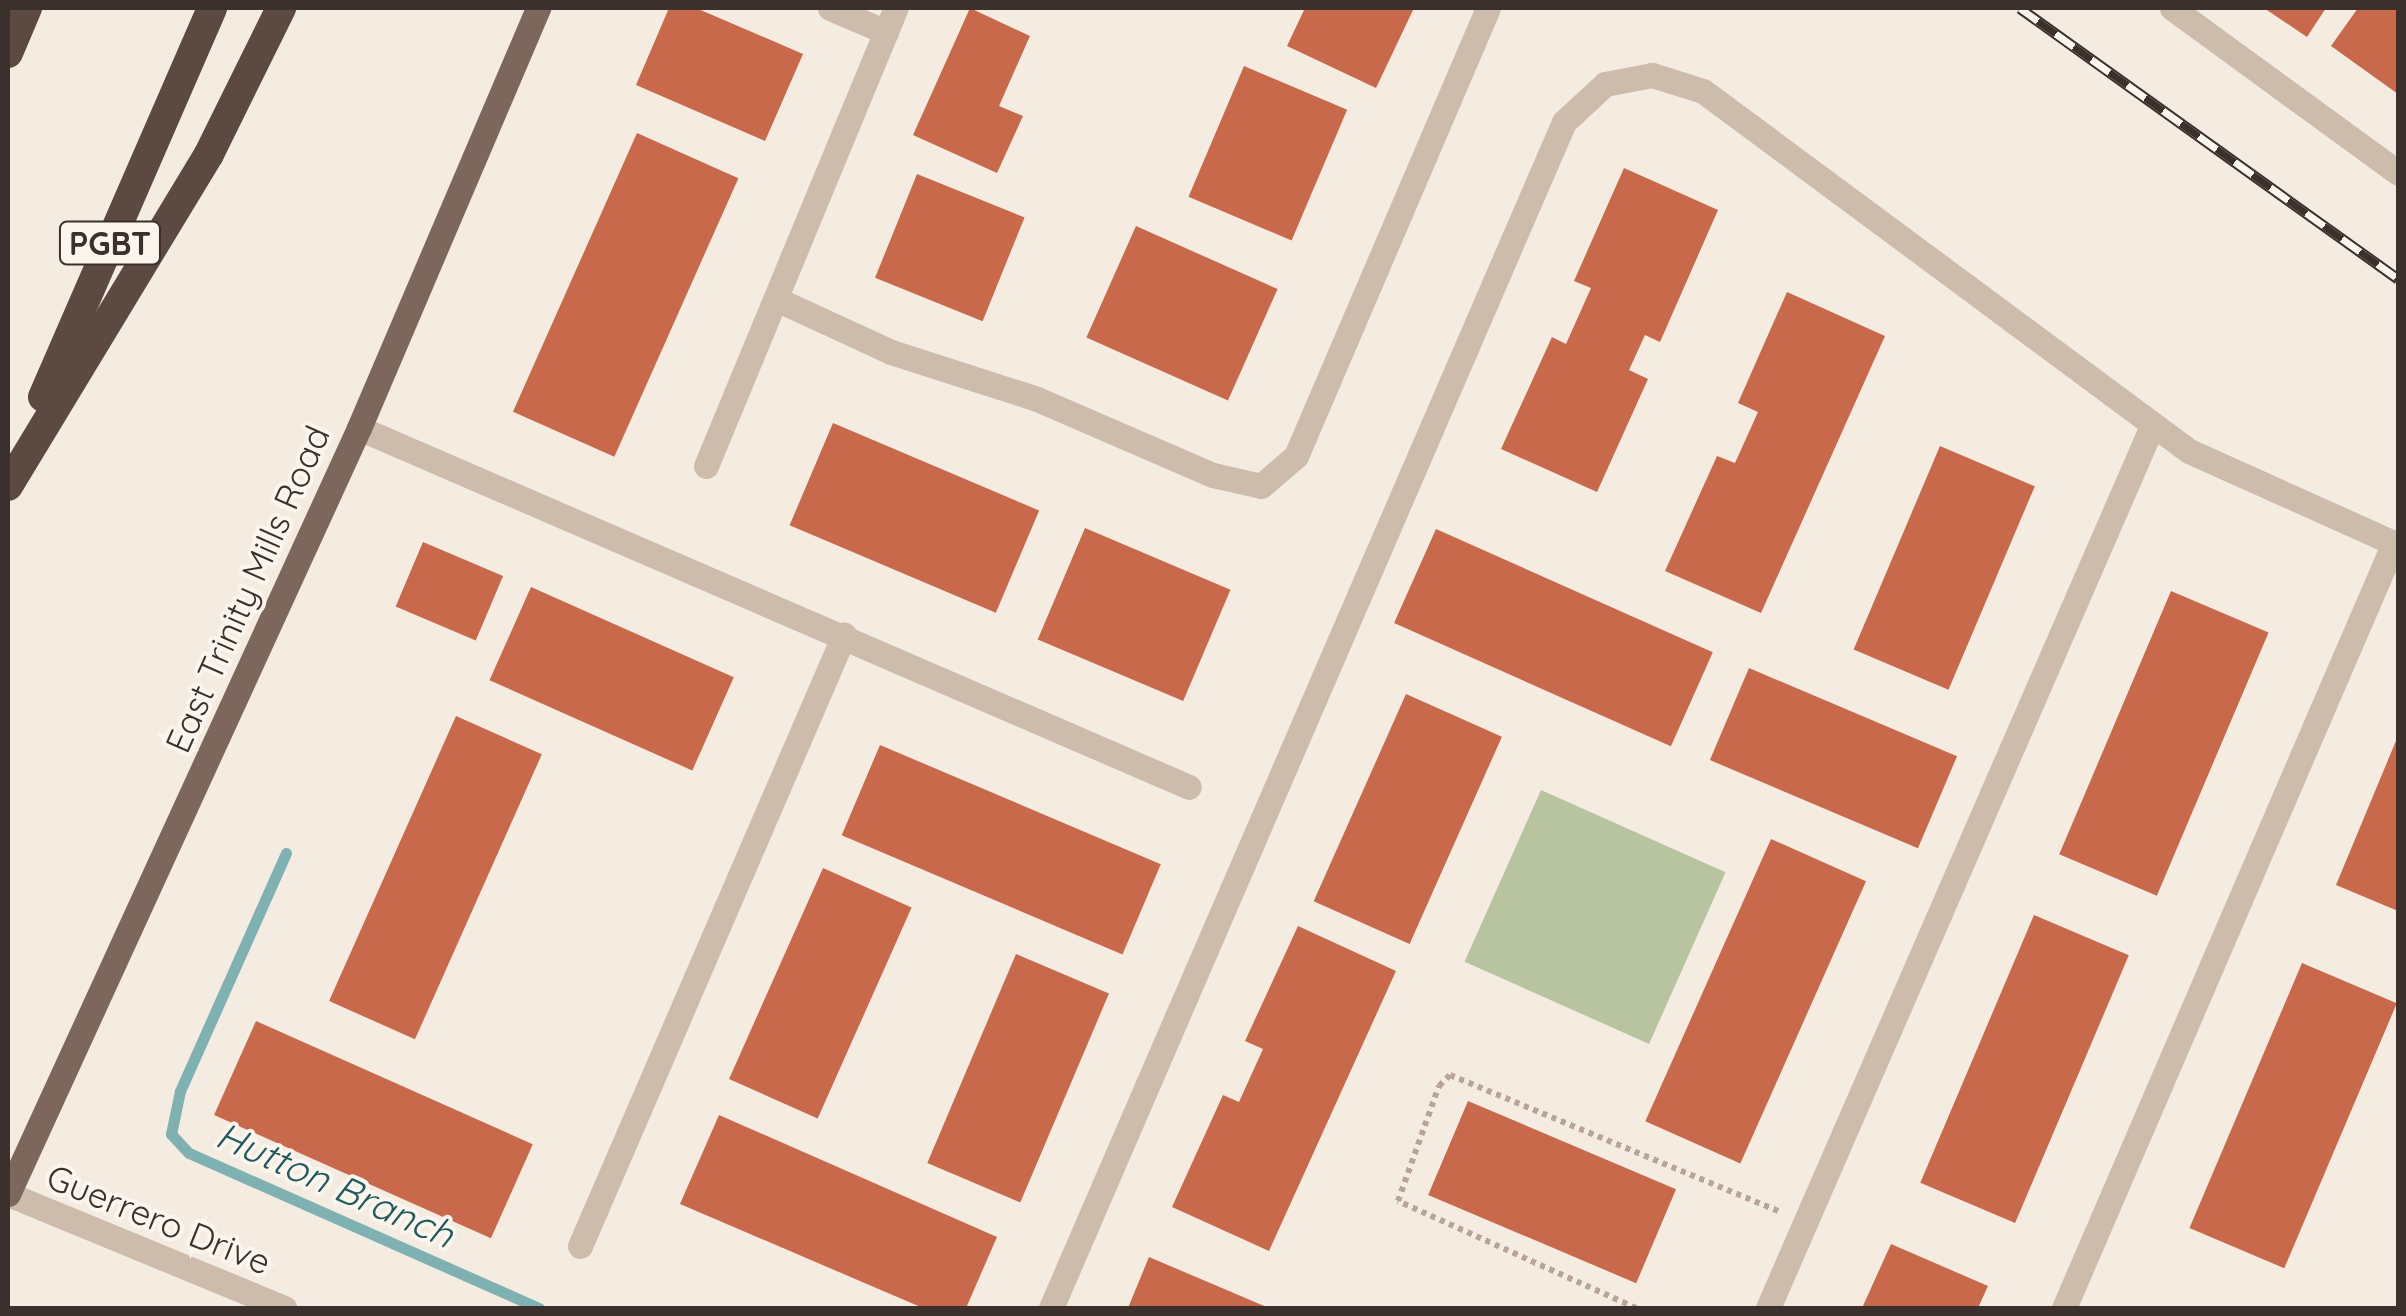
<!DOCTYPE html>
<style>
body{margin:0}
#map{position:relative;width:2406px;height:1316px;overflow:hidden;background:#f4ebe1;font-family:Quicksand,sans-serif}
div>[style]{position:absolute}
[style*='--x']{left:calc(var(--x)*1px);top:calc(var(--y)*1px);width:calc(var(--w)*1px);rotate:calc(var(--a)*1deg)}
.green>*{inset:0;background:#b8c4a0;transform-origin:0 0}
.stream>*{height:11px;margin:-5.5px;padding:0 5.5px;transform-origin:5.5px;border-radius:5.5px;background:#7fb0b2}
.building>*{inset:0;background:#c8694b;transform-origin:0 0}
.path>*{height:6px;margin-top:-3px;transform-origin:0;background:repeating-linear-gradient(90deg,#b9a596 0 5px,transparent 0 10px)}
.minor>*{height:25px;margin:-12.5px;padding:0 12.5px;transform-origin:12.5px;border-radius:12.5px;background:#cdbbac}
.major>*{height:25px;margin:-12.5px;padding:0 12.5px;transform-origin:12.5px;border-radius:12.5px;background:#7d675c}
.highway>*{height:30px;margin:-15px;padding:0 15px;transform-origin:15px;border-radius:15px;background:#5c4a42}
.rail>*{height:11px;margin-top:-5.5px;transform-origin:0;background:repeating-linear-gradient(90deg,#fbf5ee 0 22px,#3b302b 0 44px);box-sizing:border-box;border-block:2px solid #3b302b}
span{translate:-50% -50%;white-space:nowrap;text-align:center;line-height:1.15;-webkit-text-stroke:8px #fbf5ee;paint-order:stroke}
.shield-label span{padding:2px 8px;background:#fbf5ee;border:2px solid;border-radius:8px;-webkit-text-stroke-width:0}
.shield-label{font-size:32px;color:#3b302b;font-weight:700}
.street-label{font-size:35px;color:#3b302b}
.water-label{font-size:38px;color:#1f5a5e;font-style:italic}
.frame{position:absolute;inset:0;border:10px solid #3b302b;pointer-events:none}
</style>
<div id="map">
<div class="green">
<i style="left:1541px;top:790px;width:202px;height:188px;rotate:24deg"></i>
</div>
<div class="stream">
<i style="--x:286;--y:853;--w:261;--a:114"></i>
<i style="--x:180;--y:1091;--w:44;--a:101.8"></i>
<i style="--x:171;--y:1134;--w:26;--a:47"></i>
<i style="--x:189;--y:1153;--w:383;--a:23.9"></i>
</div>
<div class="building">
<i style="clip-path:polygon(669px 8px,696px 8px,803px 54px,765px 141px,636px 85px)"></i>
<i style="clip-path:polygon(970px 8px,1030px 36px,999px 106px,1023px 116px,997px 173px,913px 135px)"></i>
<i style="clip-path:polygon(1305px 8px,1414px 8px,1376px 88px,1287px 46px)"></i>
<i style="clip-path:polygon(2264px 8px,2326px 8px,2307px 37px)"></i>
<i style="clip-path:polygon(2358px 8px,2398px 8px,2398px 94px,2331px 46px)"></i>
<i style="left:1244px;top:66px;width:112px;height:142px;rotate:23deg"></i>
<i style="left:637px;top:133px;width:111px;height:305px;rotate:24deg"></i>
<i style="clip-path:polygon(1624px 168px,1718px 210px,1660px 342px,1645px 335px,1629px 370px,1648px 379px,1597px 492px,1501px 449px,1552px 337px,1566px 344px,1591px 288px,1574px 281px)"></i>
<i style="left:917px;top:174px;width:116px;height:112px;rotate:22deg"></i>
<i style="left:1136px;top:226px;width:155px;height:122px;rotate:24deg"></i>
<i style="clip-path:polygon(1787px 292px,1885px 336px,1761px 613px,1665px 571px,1717px 456px,1735px 463px,1758px 412px,1738px 403px)"></i>
<i style="left:833px;top:423px;width:224px;height:111px;rotate:23deg"></i>
<i style="left:1940px;top:446px;width:103px;height:221px;rotate:23deg"></i>
<i style="left:1085px;top:528px;width:158px;height:121px;rotate:23deg"></i>
<i style="left:1436px;top:529px;width:303px;height:103px;rotate:24deg"></i>
<i style="left:423px;top:542px;width:87px;height:70px;rotate:23deg"></i>
<i style="left:531px;top:587px;width:222px;height:102px;rotate:24deg"></i>
<i style="left:2171px;top:591px;width:106px;height:286px;rotate:23deg"></i>
<i style="left:1749px;top:668px;width:226px;height:100px;rotate:23deg"></i>
<i style="left:1406px;top:694px;width:105px;height:227px;rotate:24deg"></i>
<i style="left:456px;top:716px;width:94px;height:312px;rotate:24deg"></i>
<i style="clip-path:polygon(2398px 736px,2398px 911px,2336px 885px)"></i>
<i style="left:880px;top:745px;width:305px;height:98px;rotate:23deg"></i>
<i style="left:1771px;top:839px;width:104px;height:309px;rotate:24deg"></i>
<i style="left:823px;top:868px;width:97px;height:231px;rotate:24deg"></i>
<i style="left:2034px;top:915px;width:103px;height:291px;rotate:23deg"></i>
<i style="clip-path:polygon(1298px 926px,1396px 971px,1269px 1251px,1172px 1207px,1223px 1095px,1239px 1102px,1263px 1049px,1245px 1041px)"></i>
<i style="left:1016px;top:954px;width:101px;height:227px;rotate:23deg"></i>
<i style="left:2302px;top:963px;width:103px;height:288px;rotate:23deg"></i>
<i style="left:256px;top:1021px;width:303px;height:103px;rotate:24deg"></i>
<i style="left:1468px;top:1101px;width:226px;height:102px;rotate:23deg"></i>
<i style="clip-path:polygon(719px 1115px,997px 1237px,966px 1308px,923px 1308px,680px 1204px)"></i>
<i style="clip-path:polygon(1891px 1244px,1988px 1286px,1978px 1308px,1862px 1308px)"></i>
<i style="clip-path:polygon(1149px 1257px,1269px 1308px,1128px 1308px)"></i>
</div>
<div class="path">
<i style="--x:1636;--y:1308;--w:261;--a:-155.8"></i>
<i style="--x:1398;--y:1201;--w:122;--a:-70.4"></i>
<i style="--x:1439;--y:1086;--w:16;--a:-45"></i>
<i style="--x:1450;--y:1075;--w:356;--a:22.5"></i>
</div>
<div class="minor">
<i style="--x:830;--y:8;--w:61;--a:23.2"></i>
<i style="--x:2172;--y:8;--w:280;--a:36.1"></i>
<i style="--x:776;--y:299;--w:127;--a:24.7"></i>
<i style="--x:891;--y:352;--w:153;--a:17.8"></i>
<i style="--x:1037;--y:399;--w:192;--a:23.4"></i>
<i style="--x:1213;--y:475;--w:49;--a:12.9"></i>
<i style="--x:1261;--y:486;--w:46;--a:-40.6"></i>
<i style="--x:1296;--y:456;--w:487;--a:-66.8"></i>
<i style="--x:359;--y:428;--w:904;--a:23.39"></i>
<i style="--x:706;--y:466;--w:496;--a:-67.5"></i>
<i style="--x:8;--y:1194;--w:299;--a:22.4"></i>
<i style="--x:580;--y:1246;--w:666;--a:-66.63"></i>
<i style="--x:1051;--y:1308;--w:1292;--a:-66.61"></i>
<i style="--x:1564;--y:122;--w:56;--a:-42.8"></i>
<i style="--x:1605;--y:84;--w:48;--a:-10.8"></i>
<i style="--x:1652;--y:75;--w:53;--a:17.4"></i>
<i style="--x:1703;--y:91;--w:605;--a:36.53"></i>
<i style="--x:2189;--y:451;--w:229;--a:24.2"></i>
<i style="--x:1768;--y:1308;--w:962;--a:-66.47"></i>
<i style="--x:2064;--y:1308;--w:833;--a:-66.67"></i>
</div>
<div class="major">
<i style="--x:8;--y:1194;--w:843;--a:-65.38"></i>
<i style="--x:359;--y:428;--w:457;--a:-66.9"></i>
</div>
<div class="highway">
<i style="--x:8;--y:53;--w:49;--a:-67.1"></i>
<i style="--x:43;--y:397;--w:424;--a:-66.5"></i>
<i style="--x:8;--y:486;--w:388;--a:-58.8"></i>
<i style="--x:209;--y:154;--w:163;--a:-63.7"></i>
</div>
<div class="rail">
<i style="--x:2020;--y:8;--w:465;--a:35.6"></i>
</div>
<div class="shield-label">
<span style="left:110px;top:243px">PGBT</span>
</div>
<div class="street-label">
<span style="left:247px;top:589px;rotate:-66deg">East Trinity Mills Road</span>
<span style="left:159px;top:1219px;rotate:22deg">Guerrero Drive</span>
</div>
<div class="water-label">
<span style="left:335px;top:1185px;rotate:24deg">Hutton Branch</span>
</div>
<div class="frame"></div>
</div>
